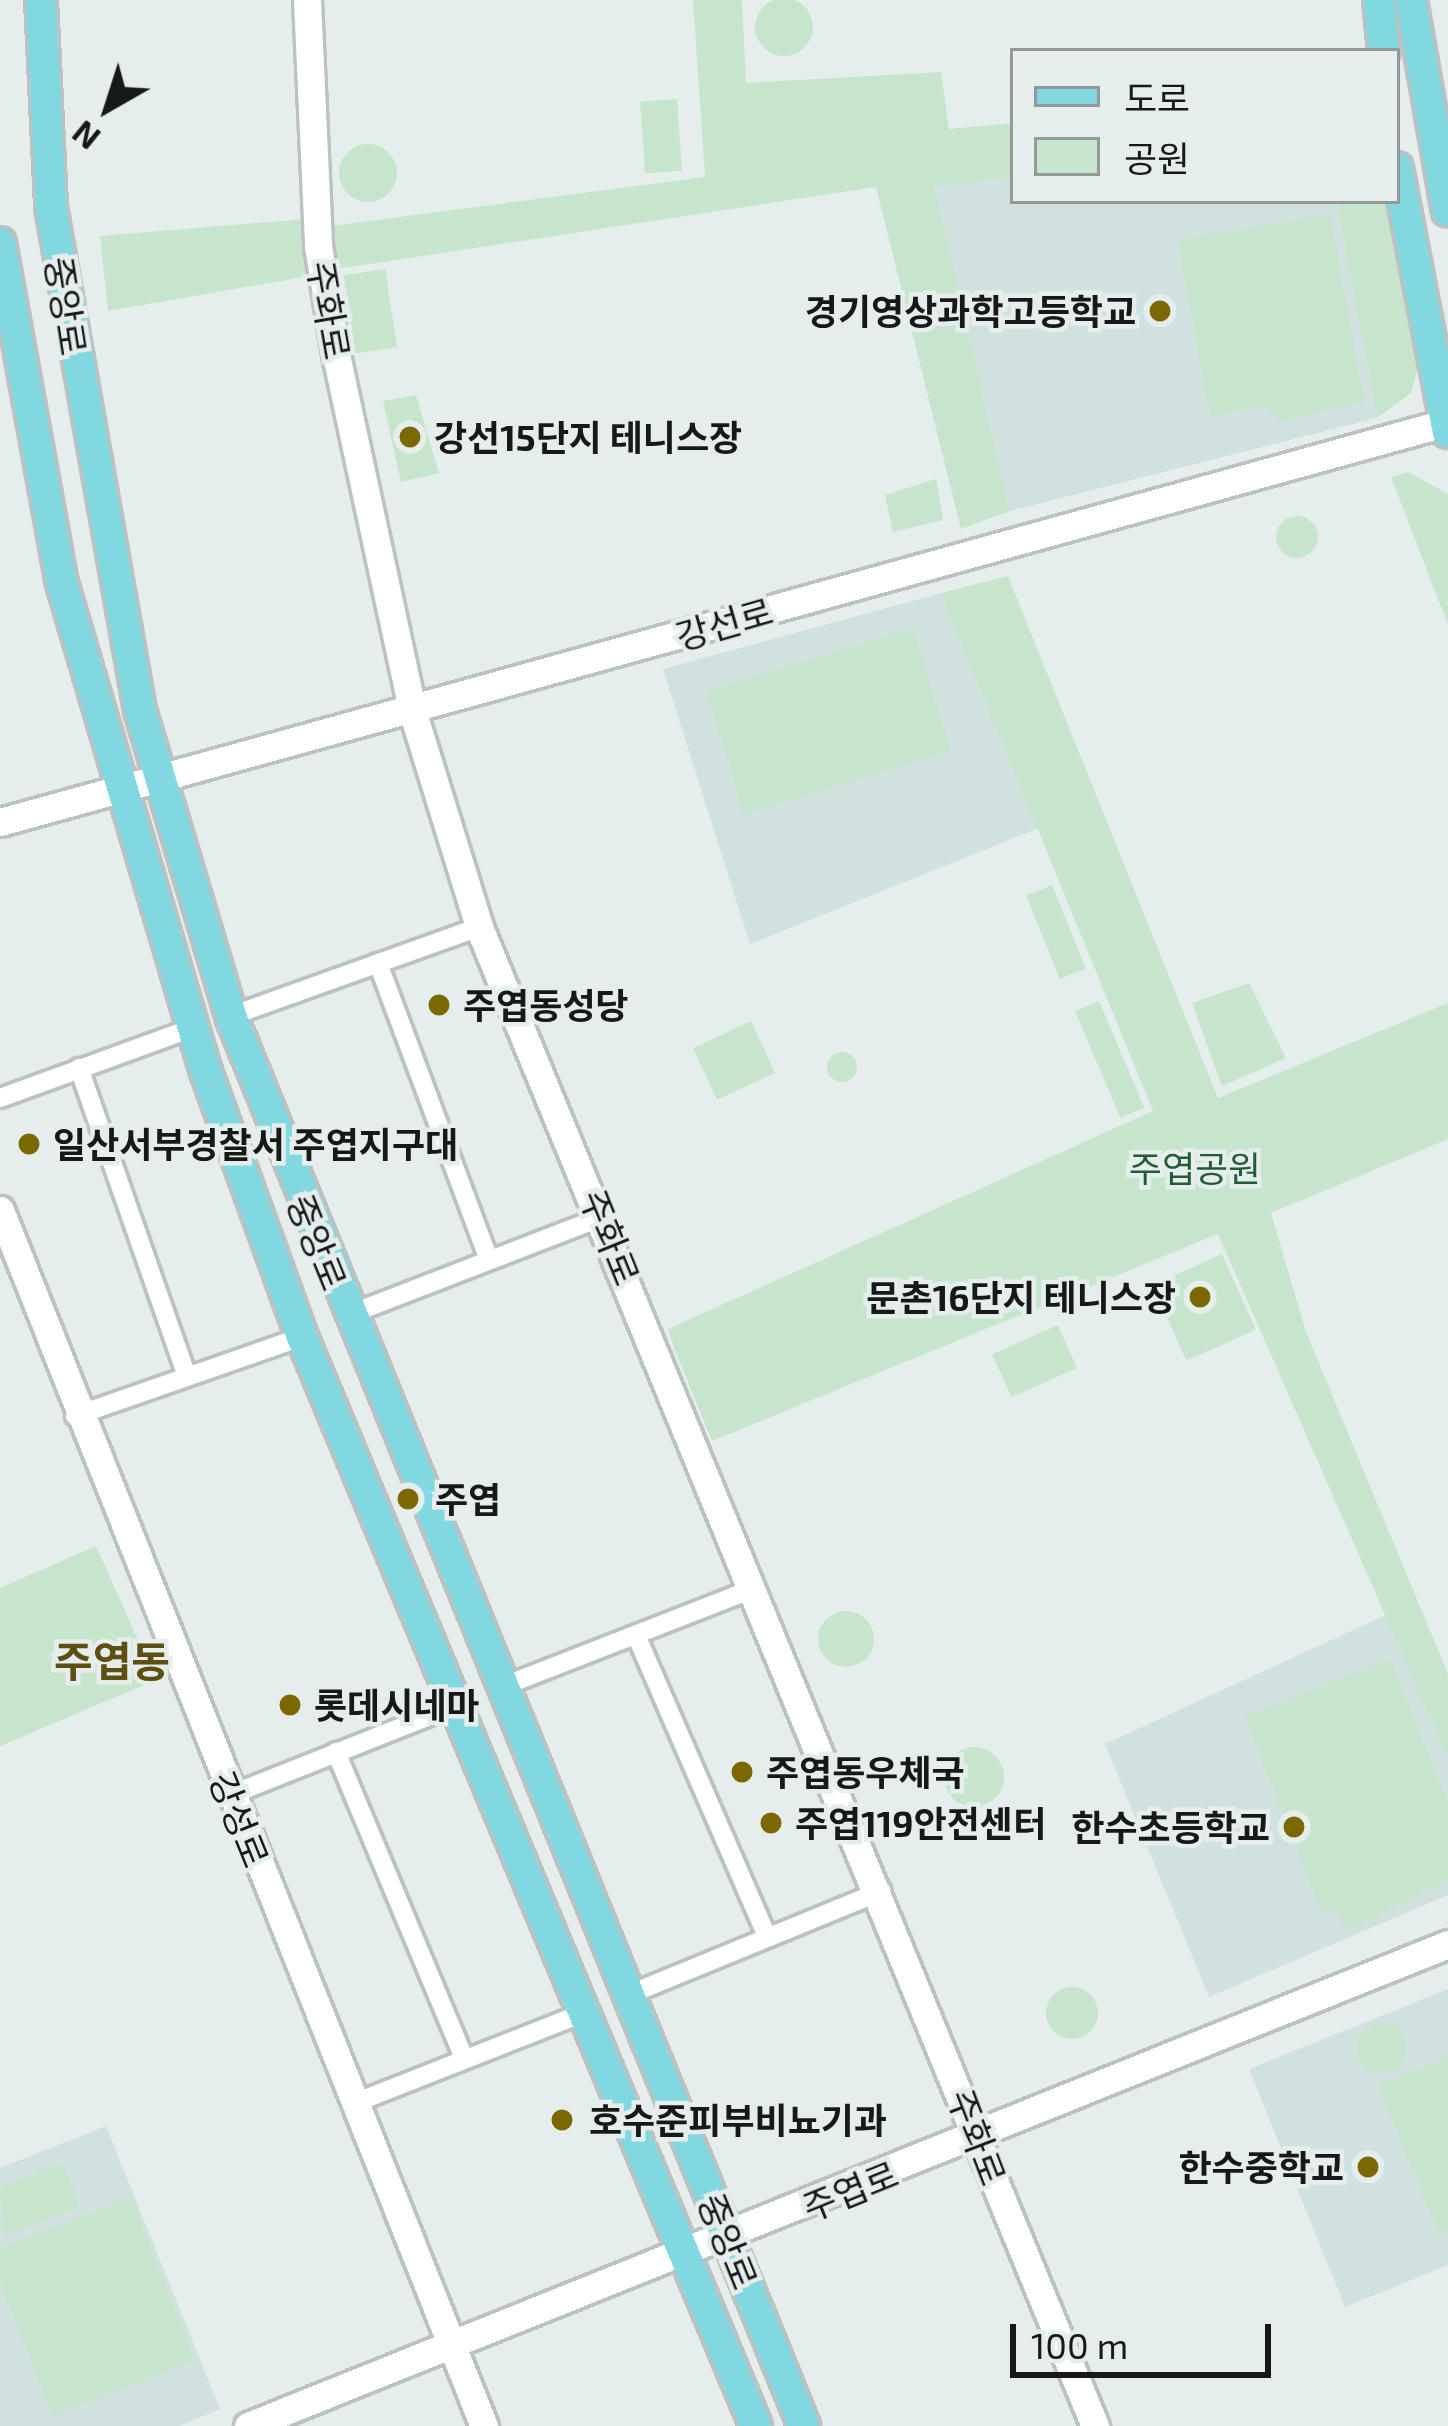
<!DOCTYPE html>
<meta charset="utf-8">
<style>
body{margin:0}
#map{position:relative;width:1448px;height:2426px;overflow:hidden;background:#e6eeed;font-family:"Exo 2","Noto Sans KR",sans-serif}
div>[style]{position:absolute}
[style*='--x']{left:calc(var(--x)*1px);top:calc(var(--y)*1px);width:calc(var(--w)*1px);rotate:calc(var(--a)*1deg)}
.built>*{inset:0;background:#d0e1df}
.green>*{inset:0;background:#c7e5cc;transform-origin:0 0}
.round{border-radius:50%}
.roads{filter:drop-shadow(3px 0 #bbc2c1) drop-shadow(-3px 0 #bbc2c1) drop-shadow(0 3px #bbc2c1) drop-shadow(0 -3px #bbc2c1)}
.street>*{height:18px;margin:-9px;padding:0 9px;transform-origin:9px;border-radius:9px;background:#fff}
.secondary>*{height:27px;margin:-13.5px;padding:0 13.5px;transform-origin:13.5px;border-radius:13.5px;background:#fff}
.primary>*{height:30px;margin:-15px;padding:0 15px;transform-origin:15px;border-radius:15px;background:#82d8e0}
.dots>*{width:33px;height:33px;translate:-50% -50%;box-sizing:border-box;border:6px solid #e6eeed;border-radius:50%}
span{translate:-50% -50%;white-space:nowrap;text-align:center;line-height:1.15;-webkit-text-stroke:9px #e6eeed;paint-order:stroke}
.street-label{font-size:36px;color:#171919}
.poi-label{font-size:36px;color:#171919;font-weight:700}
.right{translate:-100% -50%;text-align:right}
.left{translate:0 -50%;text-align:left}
.park-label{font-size:36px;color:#225c34}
.quarter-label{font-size:42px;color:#5c4f10;font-weight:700}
.legend{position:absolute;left:1010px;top:48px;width:390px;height:156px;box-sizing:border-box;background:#e6eeed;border:3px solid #939998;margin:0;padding:15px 21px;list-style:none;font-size:36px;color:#171919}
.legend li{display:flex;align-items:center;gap:24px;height:60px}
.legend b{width:60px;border:3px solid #939998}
.north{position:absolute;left:48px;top:48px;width:120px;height:120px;-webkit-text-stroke:9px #e6eeed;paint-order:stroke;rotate:219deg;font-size:33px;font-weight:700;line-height:48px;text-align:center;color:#171919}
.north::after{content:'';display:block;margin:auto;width:42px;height:54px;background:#171919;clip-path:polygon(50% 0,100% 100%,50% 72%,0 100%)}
.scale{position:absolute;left:1010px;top:2324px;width:261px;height:54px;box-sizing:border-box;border:6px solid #171919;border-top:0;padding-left:15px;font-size:36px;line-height:42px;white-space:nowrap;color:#171919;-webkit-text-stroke:9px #e6eeed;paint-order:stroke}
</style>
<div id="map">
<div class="built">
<i style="clip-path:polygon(1013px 177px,1013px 201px,1336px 201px,1377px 418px,1010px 511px,935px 186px)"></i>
<i style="clip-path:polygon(941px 593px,1039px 828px,750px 944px,663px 669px)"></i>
<i style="clip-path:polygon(1390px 1613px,1448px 1758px,1448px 1895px,1209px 1997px,1105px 1744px)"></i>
<i style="clip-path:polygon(1448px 1989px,1448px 2265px,1345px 2307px,1249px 2069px)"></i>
<i style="clip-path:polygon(106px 2126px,220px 2409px,179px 2426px,0 2426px,0 2168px)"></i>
</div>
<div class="green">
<i class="round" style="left:755px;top:-2px;width:58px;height:58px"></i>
<i style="clip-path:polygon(693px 0,742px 0,746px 83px,941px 72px,949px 129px,1013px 123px,1013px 177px,935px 187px,1010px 511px,961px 529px,876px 187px,337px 269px,331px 226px,705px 177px)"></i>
<i style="left:677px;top:99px;width:72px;height:37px;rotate:86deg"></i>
<i class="round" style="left:339px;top:144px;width:58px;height:58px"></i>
<i style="clip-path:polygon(1336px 201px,1385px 201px,1418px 369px,1411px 393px,1377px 418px)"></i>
<i style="clip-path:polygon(1330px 214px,1364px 402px,1281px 421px,1265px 406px,1210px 417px,1178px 240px)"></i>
<i style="clip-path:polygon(305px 219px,310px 276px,108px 311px,100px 236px)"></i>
<i style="left:385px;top:269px;width:79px;height:42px;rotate:81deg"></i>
<i style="clip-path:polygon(416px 395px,439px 473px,401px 482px,383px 401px)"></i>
<i style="clip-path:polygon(1408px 472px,1448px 494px,1448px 625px,1391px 477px)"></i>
<i style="clip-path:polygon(936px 479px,943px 520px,893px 532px,885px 495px)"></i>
<i class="round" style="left:1276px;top:516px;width:42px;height:42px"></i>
<i style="clip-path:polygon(1008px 576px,1218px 1098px,1448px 1003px,1448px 1139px,1271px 1213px,1306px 1332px,1448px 1674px,1448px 1758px,1218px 1234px,712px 1441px,674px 1348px,668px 1329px,1153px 1111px,941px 593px)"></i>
<i style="left:913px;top:628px;width:129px;height:216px;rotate:73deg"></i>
<i style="left:1052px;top:885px;width:90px;height:28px;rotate:68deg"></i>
<i style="clip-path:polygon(1249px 983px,1286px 1058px,1222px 1086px,1192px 1003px)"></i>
<i style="left:1099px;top:1001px;width:116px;height:26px;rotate:67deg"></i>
<i style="left:751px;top:1021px;width:57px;height:64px;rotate:65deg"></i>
<i class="round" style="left:827px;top:1052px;width:30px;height:30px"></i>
<i style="left:1222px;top:1254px;width:83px;height:76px;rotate:66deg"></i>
<i style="left:1058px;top:1325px;width:47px;height:72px;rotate:66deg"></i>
<i style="clip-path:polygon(96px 1546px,156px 1680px,0 1746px,0 1588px)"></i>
<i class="round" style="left:818px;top:1611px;width:56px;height:56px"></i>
<i style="clip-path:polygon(1390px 1659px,1448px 1803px,1448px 1881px,1346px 1930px,1336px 1908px,1322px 1913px,1245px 1717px)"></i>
<i class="round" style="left:944px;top:1747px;width:60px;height:60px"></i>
<i class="round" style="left:1046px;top:1987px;width:52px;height:52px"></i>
<i class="round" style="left:1357px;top:2023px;width:50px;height:50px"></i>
<i style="clip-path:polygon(1448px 2057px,1448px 2230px,1439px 2234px,1378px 2085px)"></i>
<i style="clip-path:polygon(63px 2163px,80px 2207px,4px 2236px,0 2187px)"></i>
<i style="clip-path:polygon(131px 2197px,195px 2360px,53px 2416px,0 2282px,0 2248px)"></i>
</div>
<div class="roads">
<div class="street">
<i style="--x:378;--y:963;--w:314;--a:69.5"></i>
<i style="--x:231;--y:1016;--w:263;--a:-19.7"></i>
<i style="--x:79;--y:1068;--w:327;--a:70.7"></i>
<i style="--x:0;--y:1098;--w:204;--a:-20"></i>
<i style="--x:348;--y:1315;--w:274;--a:-21.1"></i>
<i style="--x:75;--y:1416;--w:240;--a:-19.2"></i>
<i style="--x:636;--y:1635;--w:328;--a:66.5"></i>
<i style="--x:501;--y:1687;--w:273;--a:-21.3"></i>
<i style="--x:336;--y:1752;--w:332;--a:67.3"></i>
<i style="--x:230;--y:1795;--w:250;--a:-21.6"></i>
<i style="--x:628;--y:1995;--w:274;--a:-22.3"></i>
<i style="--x:357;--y:2102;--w:248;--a:-21.5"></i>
</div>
<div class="secondary">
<i style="--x:307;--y:0;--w:246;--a:87.4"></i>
<i style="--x:318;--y:246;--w:115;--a:80.5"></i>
<i style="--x:337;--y:359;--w:359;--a:77.9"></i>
<i style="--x:412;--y:710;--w:227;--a:72.8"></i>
<i style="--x:479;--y:927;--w:1621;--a:67.66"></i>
<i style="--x:0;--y:822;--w:1502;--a:-15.44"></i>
<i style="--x:0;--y:1210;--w:1309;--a:68.3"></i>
<i style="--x:248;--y:2426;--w:1293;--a:-21.88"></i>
</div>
<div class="primary">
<i style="--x:41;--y:0;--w:207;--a:87.2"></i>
<i style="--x:51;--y:207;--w:511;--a:79.97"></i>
<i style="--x:140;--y:710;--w:319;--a:73.4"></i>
<i style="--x:231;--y:1016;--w:1522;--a:67.88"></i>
<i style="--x:1379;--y:0;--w:51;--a:84.4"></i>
<i style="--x:1411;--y:0;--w:214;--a:80.1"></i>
<i style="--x:1397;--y:168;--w:269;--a:79.1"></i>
<i style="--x:0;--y:243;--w:346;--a:79.7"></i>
<i style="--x:62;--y:583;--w:507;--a:73.6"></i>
<i style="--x:205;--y:1069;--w:285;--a:70.1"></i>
<i style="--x:302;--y:1337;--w:1180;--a:67.37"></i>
</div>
</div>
<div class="dots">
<i style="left:1160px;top:311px;background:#7c6800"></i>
<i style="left:410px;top:437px;background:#7c6800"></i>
<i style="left:439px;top:1005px;background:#7c6800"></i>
<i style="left:29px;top:1144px;background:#7c6800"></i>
<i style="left:1200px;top:1297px;background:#7c6800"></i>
<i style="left:408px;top:1499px;background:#7c6800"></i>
<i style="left:290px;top:1705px;background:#7c6800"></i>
<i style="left:742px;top:1772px;background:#7c6800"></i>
<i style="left:771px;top:1823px;background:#7c6800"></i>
<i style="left:1294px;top:1827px;background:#7c6800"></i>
<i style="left:562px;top:2120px;background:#7c6800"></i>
<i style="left:1368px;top:2167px;background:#7c6800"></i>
</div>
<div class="street-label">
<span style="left:67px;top:306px;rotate:81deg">중앙로</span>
<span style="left:330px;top:310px;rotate:80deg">주화로</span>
<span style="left:724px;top:623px;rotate:-16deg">강선로</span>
<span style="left:611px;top:1237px;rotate:68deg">주화로</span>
<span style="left:318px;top:1242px;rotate:68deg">중앙로</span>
<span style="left:240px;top:1819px;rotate:68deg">강성로</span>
<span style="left:978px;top:2137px;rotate:69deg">주화로</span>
<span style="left:850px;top:2190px;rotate:-22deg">주엽로</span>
<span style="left:729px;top:2241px;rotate:68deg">중앙로</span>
</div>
<div class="poi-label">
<span class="right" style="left:1136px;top:311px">경기영상과학고등학교</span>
<span class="left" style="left:434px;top:437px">강선15단지 테니스장</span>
<span class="left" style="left:463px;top:1005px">주엽동성당</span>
<span class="left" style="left:53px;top:1144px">일산서부경찰서 주엽지구대</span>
<span class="right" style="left:1176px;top:1297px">문촌16단지 테니스장</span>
<span class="left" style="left:435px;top:1499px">주엽</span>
<span class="left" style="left:314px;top:1705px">롯데시네마</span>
<span class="left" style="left:766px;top:1772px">주엽동우체국</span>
<span class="left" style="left:795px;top:1823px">주엽119안전센터</span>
<span class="right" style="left:1270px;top:1827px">한수초등학교</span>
<span class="left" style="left:589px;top:2120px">호수준피부비뇨기과</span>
<span class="right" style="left:1344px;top:2167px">한수중학교</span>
</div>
<div class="park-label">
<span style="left:1195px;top:1168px">주엽공원</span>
</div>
<div class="quarter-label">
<span style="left:112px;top:1660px">주엽동</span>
</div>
<ul class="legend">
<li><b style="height:15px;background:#82d8e0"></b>도로</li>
<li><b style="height:33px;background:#c7e5cc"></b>공원</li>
</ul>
<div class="north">N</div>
<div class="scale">100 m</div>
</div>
